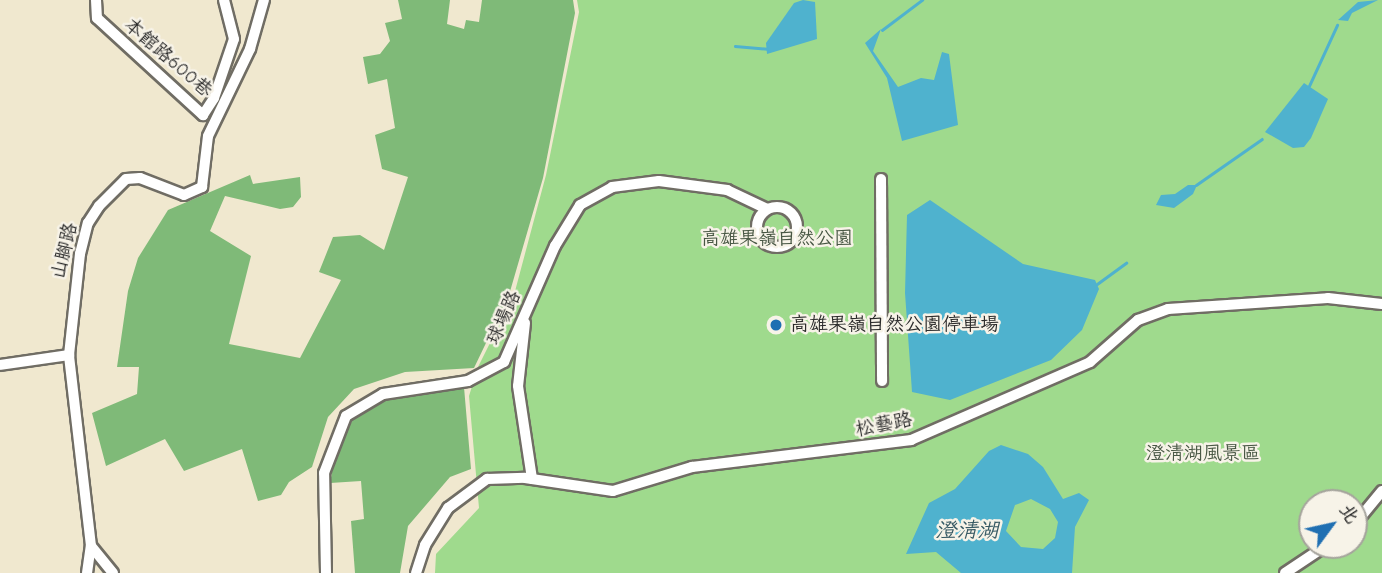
<!DOCTYPE html>
<meta charset="utf-8">
<style>
body{margin:0}
#map{position:relative;width:1382px;height:573px;overflow:hidden;background:#f0e8cf;font-family:"Comic Neue","LXGW WenKai TC",sans-serif}
div>[style]{position:absolute}
[style*='--x']{left:calc(var(--x)*1px);top:calc(var(--y)*1px);width:calc(var(--w)*1px);rotate:calc(var(--a)*1deg)}
.green>*{inset:0;background:#9fda8d}
.forest>*{inset:0;background:#7fba78}
.water>*{inset:0;background:#4fb2ce}
.stream>*{height:2.5px;margin:-1.25px;padding:0 1.25px;transform-origin:1.25px;border-radius:1.25px;background:#4fb2ce}
.roads{filter:drop-shadow(2px 0 #706d64) drop-shadow(-2px 0 #706d64) drop-shadow(0 2px #706d64) drop-shadow(0 -2px #706d64)}
.minor>*{height:10px;margin:-5px;padding:0 5px;transform-origin:5px;border-radius:5px;background:#fff}
.minor>.ring{margin:-5px;padding:0;box-sizing:content-box;background:none;border:10px solid #fff;border-radius:50%}
.dots>*{width:19px;height:19px;translate:-50% -50%;box-sizing:border-box;border:4px solid #f7f3e8;border-radius:50%}
span{translate:-50% -50%;white-space:nowrap;text-align:center;line-height:1.15;-webkit-text-stroke:5px #f7f3e8;paint-order:stroke}
.street-label{font-size:19px;color:#2b2b2b}
.park-label{font-size:19px;color:#485744}
.poi-label{font-size:19px;color:#2b2b2b}
.left{translate:0 -50%;text-align:left}
.water-label{font-size:21px;color:#385a64;font-style:italic}
.north{position:absolute;left:1298px;top:489px;width:70px;height:70px;box-sizing:border-box;background:#f7f3e8;border:2px solid #a5a39c;border-radius:50%;rotate:57deg;font-size:19px;font-weight:700;line-height:28px;text-align:center;color:#2b2b2b}
.north::after{content:'';display:block;margin:auto;width:24px;height:32px;background:#1f6fb2;clip-path:polygon(50% 0,100% 100%,50% 72%,0 100%)}
</style>
<div id="map">
<div class="green">
<i style="clip-path:polygon(evenodd,577px 0,1382px 0,1382px 573px,435px 573px,436px 554px,479px 508px,469px 396px,478px 367px,514px 295px,546px 175px,579px 12px,577px 0,1312px 503px,1354px 503px,1354px 545px,1312px 545px,1312px 503px)"></i>
</div>
<div class="forest">
<i style="clip-path:polygon(398px 0,450px 0,447px 24px,464px 29px,466px 20px,479px 22px,482px 0,573px 0,575px 13px,543px 178px,509px 295px,474px 368px,405px 372px,354px 389px,328px 417px,312px 467px,289px 482px,281px 495px,258px 501px,242px 449px,184px 471px,165px 439px,106px 466px,92px 413px,137px 394px,139px 367px,117px 367px,128px 291px,138px 258px,168px 210px,250px 175px,253px 184px,300px 177px,301px 197px,293px 207px,280px 209px,225px 196px,210px 231px,251px 256px,229px 344px,300px 358px,341px 280px,319px 272px,333px 237px,360px 235px,384px 250px,408px 177px,382px 169px,375px 135px,395px 128px,387px 79px,368px 84px,363px 57px,380px 54px,390px 41px,385px 23px,402px 19px)"></i>
<i style="clip-path:polygon(464px 387px,471px 469px,450px 477px,408px 526px,400px 573px,355px 573px,351px 521px,364px 519px,361px 481px,330px 483px,338px 439px,361px 410px,389px 397px)"></i>
</div>
<div class="water">
<i style="clip-path:polygon(803px 0,815px 2px,817px 39px,767px 54px,766px 43px,794px 3px)"></i>
<i style="clip-path:polygon(1378px 0,1352px 13px,1348px 21px,1338px 20px,1358px 2px)"></i>
<i style="clip-path:polygon(881px 29px,873px 51px,898px 87px,921px 78px,934px 80px,942px 52px,949px 54px,958px 125px,902px 141px,887px 78px,865px 43px)"></i>
<i style="clip-path:polygon(1304px 83px,1328px 99px,1311px 138px,1304px 147px,1293px 148px,1265px 132px)"></i>
<i style="clip-path:polygon(1188px 185px,1197px 185px,1193px 194px,1174px 208px,1156px 205px,1161px 195px,1175px 194px)"></i>
<i style="clip-path:polygon(930px 200px,1023px 264px,1095px 280px,1099px 289px,1082px 330px,1051px 360px,950px 400px,912px 392px,905px 293px,907px 215px)"></i>
<i style="clip-path:polygon(evenodd,1001px 445px,1028px 454px,1043px 467px,1063px 499px,1079px 493px,1089px 500px,1075px 527px,1072px 573px,961px 573px,936px 552px,906px 554px,929px 503px,955px 489px,989px 451px,1001px 445px,1031px 499px,1050px 509px,1058px 522px,1055px 538px,1043px 549px,1021px 547px,1006px 531px,1015px 505px,1031px 499px)"></i>
</div>
<div class="stream">
<i style="--x:882;--y:30;--w:50;--a:-36.9"></i>
<i style="--x:735;--y:46;--w:32;--a:5"></i>
<i style="--x:1309;--y:86;--w:67;--a:-65.3"></i>
<i style="--x:1196;--y:185;--w:80;--a:-34.9"></i>
<i style="--x:1097;--y:284;--w:36;--a:-36"></i>
</div>
<div class="roads">
<div class="minor">
<i style="--x:96;--y:0;--w:18;--a:87"></i>
<i style="--x:97;--y:18;--w:144;--a:42.5"></i>
<i style="--x:203;--y:115;--w:20;--a:-57"></i>
<i style="--x:214;--y:98;--w:62;--a:-71.3"></i>
<i style="--x:234;--y:39;--w:40;--a:-104.4"></i>
<i style="--x:881;--y:179;--w:202;--a:89.7"></i>
<i class="ring" style="left:757px;top:207px;width:30px;height:30px"></i>
<i style="--x:525;--y:323;--w:63;--a:96.3"></i>
<i style="--x:518;--y:386;--w:94;--a:81.4"></i>
<i style="--x:0;--y:365;--w:70;--a:-8.2"></i>
<i style="--x:1354;--y:525;--w:44;--a:-50.5"></i>
<i style="--x:87;--y:573;--w:27;--a:-82"></i>
<i style="--x:113;--y:573;--w:35;--a:-129"></i>
<i style="--x:91;--y:546;--w:192;--a:-96.6"></i>
<i style="--x:69;--y:355;--w:102;--a:-83.8"></i>
<i style="--x:80;--y:254;--w:32;--a:-76"></i>
<i style="--x:88;--y:223;--w:20;--a:-57"></i>
<i style="--x:99;--y:206;--w:38;--a:-45"></i>
<i style="--x:126;--y:179;--w:14;--a:-4"></i>
<i style="--x:140;--y:178;--w:47;--a:21.1"></i>
<i style="--x:184;--y:195;--w:20;--a:-24"></i>
<i style="--x:202;--y:187;--w:51;--a:-83.3"></i>
<i style="--x:208;--y:136;--w:97;--a:-64.2"></i>
<i style="--x:250;--y:49;--w:51;--a:-74.1"></i>
<i style="--x:326;--y:573;--w:100;--a:-91.1"></i>
<i style="--x:324;--y:473;--w:61;--a:-68.9"></i>
<i style="--x:346;--y:416;--w:43;--a:-30.7"></i>
<i style="--x:383;--y:394;--w:86;--a:-8.7"></i>
<i style="--x:468;--y:381;--w:41;--a:-27.8"></i>
<i style="--x:504;--y:362;--w:127;--a:-66.3"></i>
<i style="--x:555;--y:246;--w:48;--a:-58.6"></i>
<i style="--x:580;--y:205;--w:37;--a:-29"></i>
<i style="--x:612;--y:187;--w:47;--a:-7.3"></i>
<i style="--x:659;--y:181;--w:69;--a:7.5"></i>
<i style="--x:727;--y:190;--w:44;--a:25.4"></i>
<i style="--x:416;--y:573;--w:29;--a:-72"></i>
<i style="--x:425;--y:545;--w:44;--a:-58.1"></i>
<i style="--x:448;--y:508;--w:49;--a:-36.6"></i>
<i style="--x:487;--y:479;--w:38;--a:-2"></i>
<i style="--x:525;--y:478;--w:89;--a:8.4"></i>
<i style="--x:613;--y:491;--w:83;--a:-16.9"></i>
<i style="--x:692;--y:467;--w:221;--a:-7"></i>
<i style="--x:911;--y:440;--w:195;--a:-23.5"></i>
<i style="--x:1090;--y:362;--w:64;--a:-41.2"></i>
<i style="--x:1138;--y:320;--w:32;--a:-20"></i>
<i style="--x:1168;--y:309;--w:160;--a:-3.9"></i>
<i style="--x:1328;--y:298;--w:54;--a:6.3"></i>
<i style="--x:1285;--y:573;--w:50;--a:-33.7"></i>
</div>
</div>
<div class="dots">
<i style="left:776px;top:325px;background:#1f6fb2"></i>
</div>
<div class="street-label">
<span style="left:168px;top:58px;rotate:41deg">本館路600巷</span>
<span style="left:65px;top:251px;rotate:-77deg">山腳路</span>
<span style="left:504px;top:318px;rotate:-66deg">球場路</span>
<span style="left:884px;top:425px;rotate:-11deg">松藝路</span>
</div>
<div class="park-label">
<span style="left:777px;top:239px">高雄果嶺自然公園</span>
<span style="left:1203px;top:454px">澄清湖風景區</span>
</div>
<div class="poi-label">
<span class="left" style="left:790px;top:325px">高雄果嶺自然公園停車場</span>
</div>
<div class="water-label">
<span style="left:967px;top:530px">澄清湖</span>
</div>
<div class="north">北</div>
</div>
